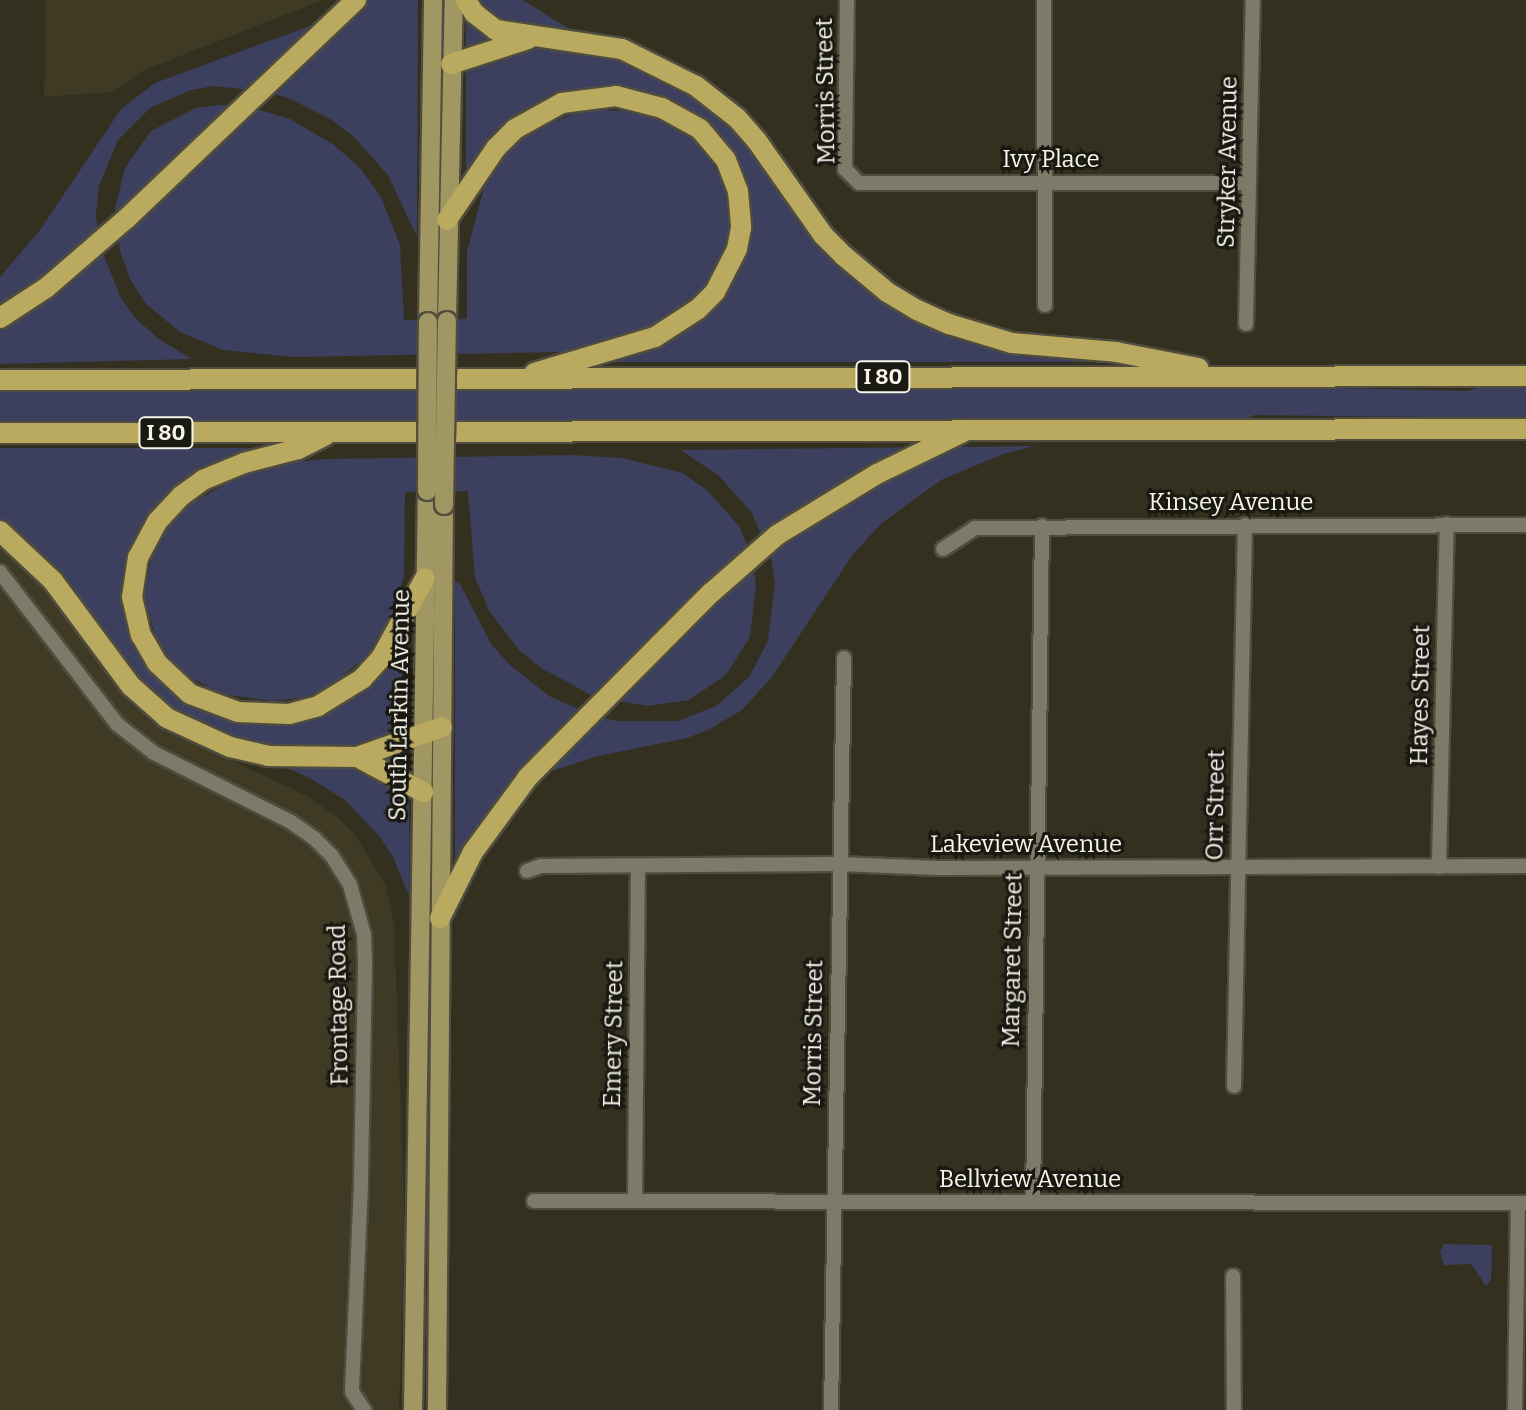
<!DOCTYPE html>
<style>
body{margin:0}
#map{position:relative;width:1526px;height:1410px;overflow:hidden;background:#333020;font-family:Bitter,serif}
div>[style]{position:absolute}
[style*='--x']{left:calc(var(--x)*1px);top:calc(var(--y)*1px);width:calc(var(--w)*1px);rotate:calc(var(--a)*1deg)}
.built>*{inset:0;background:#3e3a24}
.green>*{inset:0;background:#3c3f5d}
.roads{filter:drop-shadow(2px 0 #504d3f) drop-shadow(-2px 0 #504d3f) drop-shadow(0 2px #504d3f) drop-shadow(0 -2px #504d3f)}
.minor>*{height:14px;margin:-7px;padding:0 7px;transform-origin:7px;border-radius:7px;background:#7e7a69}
.major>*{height:18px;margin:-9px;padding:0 9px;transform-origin:9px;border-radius:9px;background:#a19763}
.highway>*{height:20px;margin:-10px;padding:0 10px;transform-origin:10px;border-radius:10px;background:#b9aa5f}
.bridges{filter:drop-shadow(2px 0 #504d3f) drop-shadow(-2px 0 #504d3f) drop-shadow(0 2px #504d3f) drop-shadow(0 -2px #504d3f)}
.major-bridge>*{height:18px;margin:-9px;padding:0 9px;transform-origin:9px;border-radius:9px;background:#a19763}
span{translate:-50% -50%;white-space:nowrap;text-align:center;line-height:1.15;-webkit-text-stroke:6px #191811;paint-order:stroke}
.shield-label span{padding:2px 6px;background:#191811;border:2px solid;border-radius:6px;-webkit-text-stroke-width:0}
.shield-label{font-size:22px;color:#f7f5eb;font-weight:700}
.street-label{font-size:24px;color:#f7f5eb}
</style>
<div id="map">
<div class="built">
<i style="clip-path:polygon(46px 0,323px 0,142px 71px,113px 92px,44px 97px)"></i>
<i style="clip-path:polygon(0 547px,35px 579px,132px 705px,159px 726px,307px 796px,337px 817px,357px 837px,386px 886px,394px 923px,405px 1226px,399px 1410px,0 1410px)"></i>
</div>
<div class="green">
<i style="clip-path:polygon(359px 0,418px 0,417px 237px,388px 175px,353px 136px,330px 119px,291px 99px,268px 92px,214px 86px,191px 90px,150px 108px,118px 140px,99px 186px,96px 214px,99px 244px,121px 298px,135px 318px,159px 339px,192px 359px,0 364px,0 277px,40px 230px,121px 109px,155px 83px,310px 26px)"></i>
<i style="clip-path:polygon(466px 0,523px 0,561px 24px,703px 99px,742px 136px,811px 231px,944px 331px,985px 345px,1098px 358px,1099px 362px,608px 362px,663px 343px,709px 310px,747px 233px,707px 126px,575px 93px,466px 176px)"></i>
<i style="clip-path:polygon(219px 105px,246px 106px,290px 119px,334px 145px,361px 169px,381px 197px,400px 245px,404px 320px,467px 319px,467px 251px,484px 188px,502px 157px,526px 134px,572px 114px,596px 109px,644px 113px,685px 131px,699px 144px,724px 182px,729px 201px,731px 219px,724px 256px,701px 293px,683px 311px,658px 326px,606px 346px,561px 352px,295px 357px,223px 350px,180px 332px,146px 304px,130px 279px,120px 251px,115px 208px,125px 168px,151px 131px,196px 108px)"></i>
<i style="clip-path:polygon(1263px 386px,1468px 391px,1483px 386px,1526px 386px,1526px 418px,1255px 415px,1246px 419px,0 422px,0 390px)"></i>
<i style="clip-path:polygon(1035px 446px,1003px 454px,941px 480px,882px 523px,853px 554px,772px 677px,742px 710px,708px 730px,687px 738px,598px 756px,546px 773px,525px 785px,460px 863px,455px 864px,455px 582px,459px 582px,491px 644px,510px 665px,549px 696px,594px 716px,618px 721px,678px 721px,716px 706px,749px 677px,768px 641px,775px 584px,771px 558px,752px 513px,719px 476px,681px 450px)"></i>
<i style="clip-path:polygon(0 448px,266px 448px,195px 477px,127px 576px,165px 683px,300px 719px,407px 636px,410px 898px,393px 857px,380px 837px,345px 800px,313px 780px,170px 711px,137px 683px,71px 590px,38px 553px,0 520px)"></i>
<i style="clip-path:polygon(572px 455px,622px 458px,683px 473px,708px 491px,739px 526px,751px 554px,756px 585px,750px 637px,726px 675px,689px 700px,648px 706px,595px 697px,541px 668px,519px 650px,489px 611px,475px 577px,468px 491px,405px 492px,404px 575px,395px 608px,366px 657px,330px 686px,302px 698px,272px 701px,222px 694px,186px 675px,169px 659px,157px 641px,144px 597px,153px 550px,167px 529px,189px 505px,243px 474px,283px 463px,326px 459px)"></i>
<i style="clip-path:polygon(1444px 1244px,1492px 1245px,1491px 1280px,1486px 1286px,1471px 1264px,1444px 1265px,1440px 1252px)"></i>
</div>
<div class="roads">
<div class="minor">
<i style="--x:847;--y:0;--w:169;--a:90.7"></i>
<i style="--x:845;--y:169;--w:20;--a:45"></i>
<i style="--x:859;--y:183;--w:390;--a:0"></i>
<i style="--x:1044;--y:0;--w:305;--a:89.8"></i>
<i style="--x:1246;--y:324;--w:324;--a:-88.8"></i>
<i style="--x:943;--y:549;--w:38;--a:-33"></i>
<i style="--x:975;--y:528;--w:551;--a:-0.31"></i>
<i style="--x:0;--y:572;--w:192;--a:52.4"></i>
<i style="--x:117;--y:724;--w:47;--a:38.1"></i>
<i style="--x:154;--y:753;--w:153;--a:26.7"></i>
<i style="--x:291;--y:822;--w:28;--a:35"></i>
<i style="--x:314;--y:838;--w:25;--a:45"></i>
<i style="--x:332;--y:856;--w:34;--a:58"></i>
<i style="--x:350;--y:885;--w:51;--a:74.1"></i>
<i style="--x:364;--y:934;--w:34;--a:88"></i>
<i style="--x:365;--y:968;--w:216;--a:91.1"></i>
<i style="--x:361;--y:1184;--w:208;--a:92.5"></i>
<i style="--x:352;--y:1392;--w:22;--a:56"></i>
<i style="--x:1439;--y:867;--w:343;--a:-88.7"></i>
<i style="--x:527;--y:871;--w:15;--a:-20"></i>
<i style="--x:541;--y:866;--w:298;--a:-0.4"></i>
<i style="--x:839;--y:864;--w:99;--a:2.3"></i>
<i style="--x:938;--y:868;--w:588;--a:-0.19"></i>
<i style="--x:1234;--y:1086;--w:561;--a:-88.88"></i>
<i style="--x:534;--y:1201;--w:992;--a:0.12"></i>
<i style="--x:635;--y:1201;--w:334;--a:-89.5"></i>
<i style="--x:1033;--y:1202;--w:676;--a:-89.24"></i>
<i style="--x:1233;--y:1276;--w:134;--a:89.6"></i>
<i style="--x:831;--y:1410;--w:752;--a:-89.01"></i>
<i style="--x:1515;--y:1410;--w:207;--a:-89.2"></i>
</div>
<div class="major">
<i style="--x:447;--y:321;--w:321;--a:-88.8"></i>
<i style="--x:428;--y:322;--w:322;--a:-89.1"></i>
<i style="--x:413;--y:1410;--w:919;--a:-89.13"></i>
<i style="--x:437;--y:1410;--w:905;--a:-89.56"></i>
</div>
<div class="highway">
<i style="--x:466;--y:0;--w:15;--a:58"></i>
<i style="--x:474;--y:13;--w:28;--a:38"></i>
<i style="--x:496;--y:30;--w:127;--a:8.6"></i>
<i style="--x:622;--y:49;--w:83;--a:26.6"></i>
<i style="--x:696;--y:86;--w:52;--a:38"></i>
<i style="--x:737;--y:118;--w:30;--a:49"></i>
<i style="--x:757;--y:141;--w:115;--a:54.9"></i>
<i style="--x:823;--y:235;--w:30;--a:45"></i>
<i style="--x:844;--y:256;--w:56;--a:39.9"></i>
<i style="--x:887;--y:292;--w:35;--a:31"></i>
<i style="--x:917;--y:310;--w:35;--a:24"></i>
<i style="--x:949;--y:324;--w:66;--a:16.8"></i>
<i style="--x:1012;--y:343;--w:104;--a:4.9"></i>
<i style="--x:1116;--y:352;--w:84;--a:11"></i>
<i style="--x:451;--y:64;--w:81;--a:-18"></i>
<i style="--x:447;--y:220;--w:87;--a:-55.8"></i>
<i style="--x:496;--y:148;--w:27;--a:-45"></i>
<i style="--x:515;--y:129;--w:54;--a:-29"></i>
<i style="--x:562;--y:103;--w:54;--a:-7.4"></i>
<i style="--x:616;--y:96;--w:48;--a:14.6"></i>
<i style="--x:662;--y:108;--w:43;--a:28.9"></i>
<i style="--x:700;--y:129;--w:40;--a:50"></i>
<i style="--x:726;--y:160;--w:33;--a:69"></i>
<i style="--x:738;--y:191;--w:37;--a:85"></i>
<i style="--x:741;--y:228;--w:21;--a:101"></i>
<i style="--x:737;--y:249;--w:48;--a:117.1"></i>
<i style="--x:715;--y:292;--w:24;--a:135"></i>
<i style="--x:698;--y:309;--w:51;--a:146.9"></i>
<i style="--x:655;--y:337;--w:126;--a:163.4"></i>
<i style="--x:0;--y:318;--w:55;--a:-33.1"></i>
<i style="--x:46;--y:288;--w:106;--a:-40.8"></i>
<i style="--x:126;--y:219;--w:318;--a:-43.6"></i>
<i style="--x:0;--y:380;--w:1526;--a:-0.15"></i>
<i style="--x:0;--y:433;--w:1526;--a:-0.15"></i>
<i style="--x:326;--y:435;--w:31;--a:153"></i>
<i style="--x:298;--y:449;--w:56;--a:165.5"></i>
<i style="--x:244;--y:463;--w:44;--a:157.5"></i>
<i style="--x:203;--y:480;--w:27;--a:144"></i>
<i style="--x:181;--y:496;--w:35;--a:133"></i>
<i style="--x:157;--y:522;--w:40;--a:118"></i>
<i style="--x:138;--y:557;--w:40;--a:98.5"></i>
<i style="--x:132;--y:597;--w:39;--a:77"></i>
<i style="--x:141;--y:635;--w:32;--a:60"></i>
<i style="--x:157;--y:663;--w:45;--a:43.2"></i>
<i style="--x:190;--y:694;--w:51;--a:20.6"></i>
<i style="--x:238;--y:712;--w:51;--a:2.2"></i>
<i style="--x:289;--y:714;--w:30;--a:-15"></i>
<i style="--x:318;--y:706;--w:52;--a:-31.5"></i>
<i style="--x:362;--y:679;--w:28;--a:-48"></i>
<i style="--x:381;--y:658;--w:91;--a:-61.2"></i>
<i style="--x:0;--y:531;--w:73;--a:43.3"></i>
<i style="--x:53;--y:581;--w:131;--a:53.4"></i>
<i style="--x:131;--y:686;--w:48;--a:41.6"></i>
<i style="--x:167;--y:718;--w:69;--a:24.7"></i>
<i style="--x:230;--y:747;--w:39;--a:13"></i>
<i style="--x:268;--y:756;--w:89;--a:0.6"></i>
<i style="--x:357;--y:757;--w:75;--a:27.9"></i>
<i style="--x:357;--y:757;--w:90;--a:-19.4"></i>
<i style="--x:440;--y:918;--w:74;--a:-63.4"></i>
<i style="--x:473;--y:852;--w:93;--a:-53.7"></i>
<i style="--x:528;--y:777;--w:260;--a:-45.2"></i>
<i style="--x:711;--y:593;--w:88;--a:-41.3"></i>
<i style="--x:777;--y:535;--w:117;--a:-31.4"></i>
<i style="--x:877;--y:474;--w:96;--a:-26"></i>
</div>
</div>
<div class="bridges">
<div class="major-bridge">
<i style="--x:427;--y:491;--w:169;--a:-89.7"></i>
<i style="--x:444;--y:505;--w:184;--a:-89.1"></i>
</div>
</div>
<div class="shield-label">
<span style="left:883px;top:377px">I 80</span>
<span style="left:166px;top:433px">I 80</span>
</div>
<div class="street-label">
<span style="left:826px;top:91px;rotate:-91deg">Morris Street</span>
<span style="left:1051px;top:160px">Ivy Place</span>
<span style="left:1228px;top:162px;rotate:-89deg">Stryker Avenue</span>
<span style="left:1231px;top:503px">Kinsey Avenue</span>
<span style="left:1421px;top:695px;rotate:-89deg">Hayes Street</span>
<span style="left:400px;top:705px;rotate:-89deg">South Larkin Avenue</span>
<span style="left:1216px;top:805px;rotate:-89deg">Orr Street</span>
<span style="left:1026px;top:845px">Lakeview Avenue</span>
<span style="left:1013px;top:960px;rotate:-89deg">Margaret Street</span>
<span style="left:339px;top:1005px;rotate:-91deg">Frontage Road</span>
<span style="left:814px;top:1033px;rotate:-89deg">Morris Street</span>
<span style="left:614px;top:1034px;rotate:-89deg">Emery Street</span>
<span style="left:1030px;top:1180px">Bellview Avenue</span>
</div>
</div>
